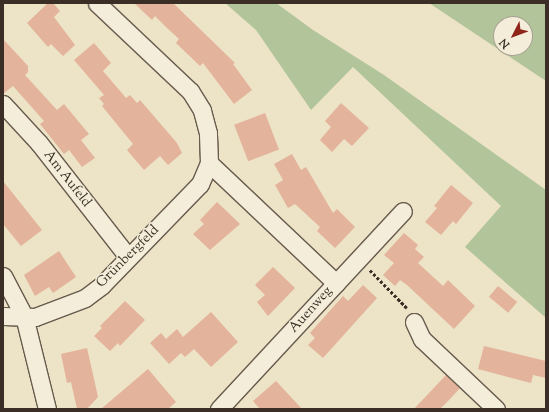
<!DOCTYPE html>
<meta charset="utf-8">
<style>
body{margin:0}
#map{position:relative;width:549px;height:412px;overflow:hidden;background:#ede3c6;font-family:"Sorts Mill Goudy",serif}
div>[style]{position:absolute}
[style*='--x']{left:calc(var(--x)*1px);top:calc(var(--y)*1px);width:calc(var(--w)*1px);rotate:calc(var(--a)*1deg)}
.green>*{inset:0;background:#b2c59a}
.building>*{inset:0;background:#e3b39b;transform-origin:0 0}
.path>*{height:2.5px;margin-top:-1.25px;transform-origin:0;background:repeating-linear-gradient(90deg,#3b2e26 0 3px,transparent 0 5px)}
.roads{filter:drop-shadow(1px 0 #685b4e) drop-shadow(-1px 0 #685b4e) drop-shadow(0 1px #685b4e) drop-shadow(0 -1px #685b4e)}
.street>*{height:17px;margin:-8.5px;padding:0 8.5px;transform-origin:8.5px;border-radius:8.5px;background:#f3edda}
span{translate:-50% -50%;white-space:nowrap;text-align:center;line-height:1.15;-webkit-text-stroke:3px #f3edda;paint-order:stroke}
.street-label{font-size:14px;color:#3b2e26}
.frame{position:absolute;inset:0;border:4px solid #3b2e26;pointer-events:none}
.north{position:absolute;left:493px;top:16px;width:40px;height:40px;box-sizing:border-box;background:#f3edda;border:1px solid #a9a192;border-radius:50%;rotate:228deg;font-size:11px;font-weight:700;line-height:16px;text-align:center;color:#3b2e26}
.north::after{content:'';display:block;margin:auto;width:14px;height:18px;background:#8f2418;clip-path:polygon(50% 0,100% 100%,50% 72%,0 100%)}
</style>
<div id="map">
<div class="green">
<i style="clip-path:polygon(225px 3px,276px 3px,313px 30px,384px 75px,546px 190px,546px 318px,465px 247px,501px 206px,353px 67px,311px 110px,256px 30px)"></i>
<i style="clip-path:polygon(evenodd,429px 3px,546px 3px,546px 81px,429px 3px,501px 24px,525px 24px,525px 48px,501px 48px,501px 24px)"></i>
</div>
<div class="building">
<i style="clip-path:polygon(48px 3px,53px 3px,60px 11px,54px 17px,75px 45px,63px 56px,51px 44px,48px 47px,27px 23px)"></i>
<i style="clip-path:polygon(134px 3px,173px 3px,235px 63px,233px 64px,252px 90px,234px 104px,203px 63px,200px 66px,176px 43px,179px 39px,167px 28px,155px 16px,152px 20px)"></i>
<i style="clip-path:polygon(3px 39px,28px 66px,28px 72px,25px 75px,57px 110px,64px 104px,89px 134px,81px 140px,95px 158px,82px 167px,69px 150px,64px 154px,40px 124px,44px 121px,13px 86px,3px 94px)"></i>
<i style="clip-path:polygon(94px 43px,111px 63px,103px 71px,126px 98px,130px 95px,137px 103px,140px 100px,177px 143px,182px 153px,168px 165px,160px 156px,144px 170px,127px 150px,133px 144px,102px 106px,104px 104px,99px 98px,104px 95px,74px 60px)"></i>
<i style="clip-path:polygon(341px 103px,369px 128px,352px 146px,344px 139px,332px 152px,320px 140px,331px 127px,325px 121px)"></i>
<i style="left:265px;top:113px;width:39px;height:33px;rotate:69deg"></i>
<i style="clip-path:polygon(292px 154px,301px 170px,306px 167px,333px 213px,337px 209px,355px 227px,335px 248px,317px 231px,320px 227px,295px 204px,288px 208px,275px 185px,283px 180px,274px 164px)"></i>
<i style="clip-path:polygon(3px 181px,42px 230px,21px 246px,3px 224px)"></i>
<i style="clip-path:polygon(451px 185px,473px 203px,456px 224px,453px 221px,441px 235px,425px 222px,437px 208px,434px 206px)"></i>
<i style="clip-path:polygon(217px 202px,240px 224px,210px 250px,193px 234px,204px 224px,200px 220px)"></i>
<i style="clip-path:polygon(404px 233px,418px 245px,415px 249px,424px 257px,418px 263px,443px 286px,448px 280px,475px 306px,454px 329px,407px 285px,400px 280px,395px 286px,383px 275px,394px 263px,384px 255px)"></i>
<i style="clip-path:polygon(59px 251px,76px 277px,53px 293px,49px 287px,35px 296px,24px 275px)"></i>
<i style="clip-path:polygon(273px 267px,295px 288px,268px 316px,257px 302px,265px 295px,255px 285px)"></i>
<i style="clip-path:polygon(363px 285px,377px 298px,323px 358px,308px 345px,315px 338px,310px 333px,343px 296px,348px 301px)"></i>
<i style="left:498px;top:286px;width:25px;height:14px;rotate:40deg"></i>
<i style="clip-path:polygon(125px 301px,145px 320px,120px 346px,118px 343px,110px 351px,94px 336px,102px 328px,100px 326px)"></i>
<i style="clip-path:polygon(211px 312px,238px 342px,211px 367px,194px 349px,185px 357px,181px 353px,169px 364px,150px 343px,161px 333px,166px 339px,177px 329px,183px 337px)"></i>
<i style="clip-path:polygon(484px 346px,546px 361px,546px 378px,533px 375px,531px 383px,478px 369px)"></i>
<i style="clip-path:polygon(87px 348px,98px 397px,87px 409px,77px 409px,71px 382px,67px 383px,61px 354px)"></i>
<i style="clip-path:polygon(148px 369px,176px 402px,168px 409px,101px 409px)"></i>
<i style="clip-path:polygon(446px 375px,460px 388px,450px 399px,440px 409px,414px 409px)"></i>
<i style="clip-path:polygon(276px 381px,302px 409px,260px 409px,253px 401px)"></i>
</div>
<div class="path">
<i style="--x:370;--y:270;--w:53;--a:45.8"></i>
</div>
<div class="roads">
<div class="street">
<i style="--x:3;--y:104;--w:53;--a:47.3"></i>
<i style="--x:39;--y:143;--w:145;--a:52"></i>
<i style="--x:209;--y:163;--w:175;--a:43.4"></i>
<i style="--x:3;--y:276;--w:45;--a:62.3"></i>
<i style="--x:24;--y:316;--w:96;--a:76.1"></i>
<i style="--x:3;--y:316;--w:32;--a:2"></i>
<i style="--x:35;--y:317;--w:53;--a:-20.8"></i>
<i style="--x:85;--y:298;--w:21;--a:-37"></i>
<i style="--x:102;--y:285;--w:141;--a:-45.9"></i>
<i style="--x:200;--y:184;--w:23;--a:-67"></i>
<i style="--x:209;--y:163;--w:30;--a:-92"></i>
<i style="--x:208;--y:133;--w:24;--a:-105"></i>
<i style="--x:202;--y:110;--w:22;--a:-122"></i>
<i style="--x:190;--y:91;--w:128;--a:-136.6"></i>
<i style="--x:414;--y:322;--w:19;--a:65"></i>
<i style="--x:422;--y:339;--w:102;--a:43.4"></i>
<i style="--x:219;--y:409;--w:270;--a:-47.1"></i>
</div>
</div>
<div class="street-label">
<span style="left:67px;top:179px;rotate:52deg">Am Aufeld</span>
<span style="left:128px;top:257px;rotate:-45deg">Grünbergfeld</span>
<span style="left:311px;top:310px;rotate:-48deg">Auenweg</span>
</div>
<div class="frame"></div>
<div class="north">N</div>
</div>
